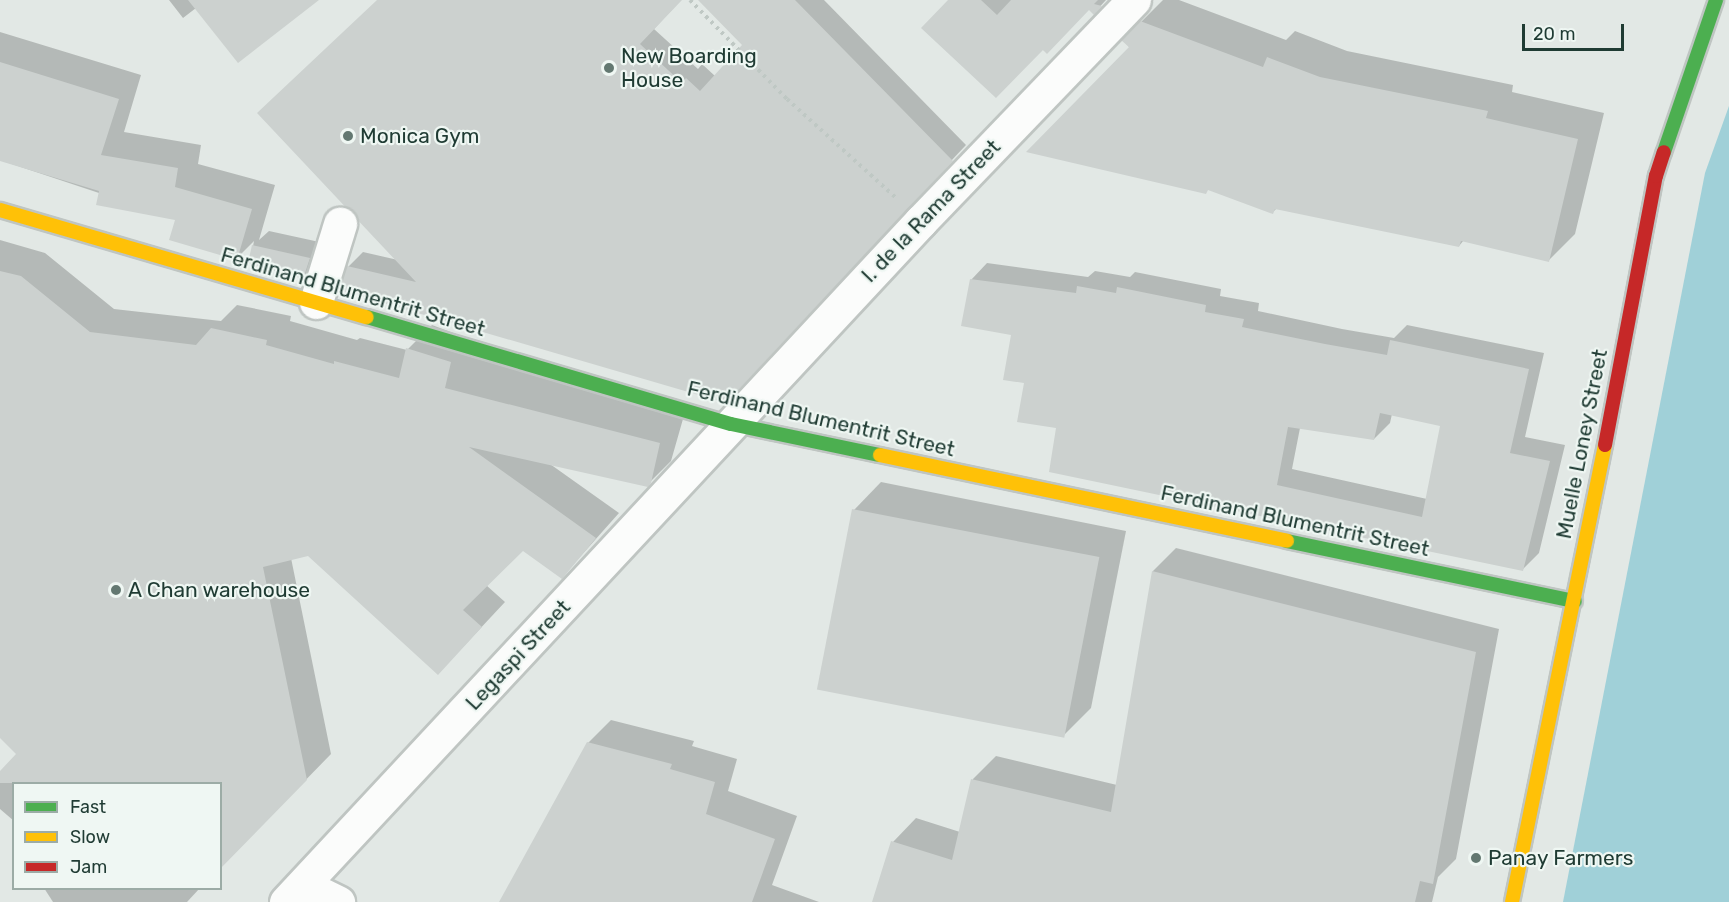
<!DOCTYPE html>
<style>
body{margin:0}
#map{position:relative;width:1729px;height:902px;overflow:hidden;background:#e2e8e5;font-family:Rubik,sans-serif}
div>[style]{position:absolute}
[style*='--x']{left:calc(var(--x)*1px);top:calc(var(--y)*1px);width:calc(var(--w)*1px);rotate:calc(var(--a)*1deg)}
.water>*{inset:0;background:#a0d0d8}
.shadow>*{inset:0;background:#0003}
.building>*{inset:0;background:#ccd1cf;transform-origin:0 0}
.path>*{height:4px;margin-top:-2px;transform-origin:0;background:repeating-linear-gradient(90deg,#bfc8c4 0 3px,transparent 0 7.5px)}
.roads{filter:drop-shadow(2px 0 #bfc5c2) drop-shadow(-2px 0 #bfc5c2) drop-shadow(0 2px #bfc5c2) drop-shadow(0 -2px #bfc5c2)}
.street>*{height:33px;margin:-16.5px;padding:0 16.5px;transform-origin:16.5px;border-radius:16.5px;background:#fbfcfb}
.fast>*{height:14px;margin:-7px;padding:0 7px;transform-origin:7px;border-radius:7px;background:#4caf50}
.slow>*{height:14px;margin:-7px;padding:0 7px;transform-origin:7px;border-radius:7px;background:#ffc107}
.jam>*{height:14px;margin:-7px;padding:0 7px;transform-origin:7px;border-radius:7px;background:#c62828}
.dots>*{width:16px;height:16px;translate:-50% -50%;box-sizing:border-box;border:3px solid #eff7f3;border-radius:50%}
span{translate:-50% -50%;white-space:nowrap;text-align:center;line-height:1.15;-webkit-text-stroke:4.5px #eff7f3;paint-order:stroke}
.poi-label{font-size:21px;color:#1f3b33}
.left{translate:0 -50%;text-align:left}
.street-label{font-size:21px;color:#1f3b33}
.legend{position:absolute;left:12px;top:782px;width:210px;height:108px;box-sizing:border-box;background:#eff7f3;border:2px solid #9caca6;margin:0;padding:8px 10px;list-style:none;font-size:18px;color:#1f3b33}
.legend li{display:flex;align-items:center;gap:12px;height:30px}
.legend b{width:30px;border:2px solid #9caca6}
.scale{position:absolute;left:1522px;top:24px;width:102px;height:27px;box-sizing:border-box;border:3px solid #1f3b33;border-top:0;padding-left:8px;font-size:18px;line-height:21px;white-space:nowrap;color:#1f3b33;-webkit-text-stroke:4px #eff7f3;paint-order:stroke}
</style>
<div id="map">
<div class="water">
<i style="clip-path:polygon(1729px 106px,1729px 902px,1563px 902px,1705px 173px)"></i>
</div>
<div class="shadow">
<i style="clip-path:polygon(169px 0,317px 0,196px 8px,183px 18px)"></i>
<i style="clip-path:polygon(378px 0,681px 0,654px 29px,698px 69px,702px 64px,715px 76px,744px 45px,700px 0,824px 0,966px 145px,740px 386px,348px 267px,363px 252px,398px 260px)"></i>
<i style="clip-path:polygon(950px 0,1106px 0,1094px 13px,1089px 8px,1047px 52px)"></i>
<i style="clip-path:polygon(1163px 0,1179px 0,1286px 40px,1295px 31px,1347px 51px,1513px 85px,1512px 92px,1604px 113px,1575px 234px,1549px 260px,1464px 240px,1459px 246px,1277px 208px,1273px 212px,1123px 40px)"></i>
<i style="clip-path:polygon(0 32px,141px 75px,124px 132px,201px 145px,198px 164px,275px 185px,259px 240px,269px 231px,324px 243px,318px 262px,303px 278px,250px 262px,254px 241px,237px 258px,177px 219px,0 160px)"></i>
<i style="clip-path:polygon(0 240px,45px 253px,114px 309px,221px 321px,237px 305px,291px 316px,290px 321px,357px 340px,360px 338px,407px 350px,432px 325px,683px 419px,671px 461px,647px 485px,550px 464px,619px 513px,562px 577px,523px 549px,486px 585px,505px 602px,462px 648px,308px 554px,291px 558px,331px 754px,220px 868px,220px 784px,14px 784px,14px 821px,0 809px,0 774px,19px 753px,0 736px)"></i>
<i style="clip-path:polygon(evenodd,987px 263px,1088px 277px,1095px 271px,1130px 277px,1135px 272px,1221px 289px,1220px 296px,1259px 303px,1258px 311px,1342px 329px,1394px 338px,1407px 325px,1544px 353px,1525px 437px,1565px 445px,1539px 553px,1523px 569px,1058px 427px,1025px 382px,1012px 333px,971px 280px,987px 263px,1392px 414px,1442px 425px,1427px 499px,1292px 469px,1300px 428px,1374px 439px,1390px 423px,1392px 414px)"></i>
<i style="clip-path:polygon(881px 482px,1126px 531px,1091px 708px,1063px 736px,854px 510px)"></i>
<i style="clip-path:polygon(1176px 548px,1499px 629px,1456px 859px,1438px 877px,1432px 902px,873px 902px,893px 842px,916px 818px,960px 832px,973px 779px,996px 756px,1117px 785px,1153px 571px)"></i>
<i style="clip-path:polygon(611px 720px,694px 741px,692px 746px,737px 759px,728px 791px,797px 816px,772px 885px,819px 902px,501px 902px,588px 743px)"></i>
<i style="clip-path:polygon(44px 888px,200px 888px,187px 902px,53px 902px)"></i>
</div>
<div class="building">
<i style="clip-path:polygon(188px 0,319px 0,238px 63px)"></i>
<i style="clip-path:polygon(377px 0,682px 0,640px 44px,682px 83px,686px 78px,700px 91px,742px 45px,698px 0,795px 0,953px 161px,726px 403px,339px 290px,347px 266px,416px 282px,257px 113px)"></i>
<i style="clip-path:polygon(948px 0,981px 0,997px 15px,1011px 0,1098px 0,1094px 4px,1102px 6px,1094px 15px,1089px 10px,1047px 54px,1043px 50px,996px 98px,921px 28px)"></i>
<i style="clip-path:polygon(1140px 21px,1263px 67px,1267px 57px,1320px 77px,1488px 111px,1486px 118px,1578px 139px,1549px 262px,1461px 241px,1459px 247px,1275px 209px,1273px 214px,1208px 190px,1206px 194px,1026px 152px,1129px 47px,1121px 40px)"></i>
<i style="clip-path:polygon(0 62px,119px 99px,101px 155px,178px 168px,175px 187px,252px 209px,237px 260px,169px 240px,175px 220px,96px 205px,99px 191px,0 161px)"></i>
<i style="clip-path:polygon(252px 245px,310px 258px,303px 279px,248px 263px)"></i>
<i style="clip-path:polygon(0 271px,21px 276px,90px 332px,196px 345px,211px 328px,267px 340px,266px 345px,334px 364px,334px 361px,399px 378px,406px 348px,451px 362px,445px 388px,660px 443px,651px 483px,648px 487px,469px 447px,596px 538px,562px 579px,523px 551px,463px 610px,482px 627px,438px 675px,308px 556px,263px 567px,307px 780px,220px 869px,220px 783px,0 783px,0 771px,16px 754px,0 738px)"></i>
<i style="clip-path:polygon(evenodd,970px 279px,1076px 293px,1077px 286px,1116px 293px,1117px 287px,1206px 305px,1205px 312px,1244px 319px,1242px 327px,1325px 344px,1387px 355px,1390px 340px,1529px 369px,1510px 453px,1550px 461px,1523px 571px,1049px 472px,1056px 428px,1017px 422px,1024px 383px,1003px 380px,1011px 335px,961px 326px,970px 279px,1380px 413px,1440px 426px,1422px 517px,1277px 485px,1288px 427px,1374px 440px,1380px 413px)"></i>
<i style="left:852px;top:509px;width:252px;height:184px;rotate:11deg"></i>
<i style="clip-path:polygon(1152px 571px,1476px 652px,1433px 884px,1420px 881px,1415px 902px,872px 902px,891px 841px,952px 860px,971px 779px,1111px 812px)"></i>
<i style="clip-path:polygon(587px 742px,672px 764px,670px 769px,715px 782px,706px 814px,775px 839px,752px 902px,499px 902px)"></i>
</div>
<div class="path">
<i style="--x:690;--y:0;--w:139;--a:45.6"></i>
<i style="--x:787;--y:99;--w:147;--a:42.2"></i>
</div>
<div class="roads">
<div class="street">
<i style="--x:316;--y:302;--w:82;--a:-72.9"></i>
<i style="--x:305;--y:886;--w:37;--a:26"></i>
<i style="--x:286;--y:902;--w:931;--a:-47"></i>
<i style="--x:921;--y:221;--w:307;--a:-46.1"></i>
</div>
<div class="fast">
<i style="--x:1664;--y:152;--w:161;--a:-71.1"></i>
<i style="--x:367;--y:317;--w:379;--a:16.4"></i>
<i style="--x:731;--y:424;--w:152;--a:11.8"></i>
<i style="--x:1287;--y:541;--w:294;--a:11.8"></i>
</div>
<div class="slow">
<i style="--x:0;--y:210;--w:382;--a:16.3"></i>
<i style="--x:880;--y:455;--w:416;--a:11.9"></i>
<i style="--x:1512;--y:902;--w:466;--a:-78.5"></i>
</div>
<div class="jam">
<i style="--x:1605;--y:445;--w:274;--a:-79.3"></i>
<i style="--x:1656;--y:176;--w:25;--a:-72"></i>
</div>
</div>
<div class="dots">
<i style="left:609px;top:68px;background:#637871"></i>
<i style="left:348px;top:136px;background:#637871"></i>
<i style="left:116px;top:590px;background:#637871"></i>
<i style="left:1476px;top:858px;background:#637871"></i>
</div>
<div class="poi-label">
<span class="left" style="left:621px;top:68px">New Boarding<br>House</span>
<span class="left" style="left:360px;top:136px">Monica Gym</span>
<span class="left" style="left:128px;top:590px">A Chan warehouse</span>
<span class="left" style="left:1488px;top:858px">Panay Farmers</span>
</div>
<div class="street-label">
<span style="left:931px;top:211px;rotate:-46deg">I. de la Rama Street</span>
<span style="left:353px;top:292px;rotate:16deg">Ferdinand Blumentrit Street</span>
<span style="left:821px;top:419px;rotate:13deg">Ferdinand Blumentrit Street</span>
<span style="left:1582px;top:444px;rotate:-79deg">Muelle Loney Street</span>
<span style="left:1295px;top:521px;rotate:12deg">Ferdinand Blumentrit Street</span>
<span style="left:518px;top:655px;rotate:-47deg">Legaspi Street</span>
</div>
<ul class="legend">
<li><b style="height:8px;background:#4caf50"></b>Fast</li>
<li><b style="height:8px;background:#ffc107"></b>Slow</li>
<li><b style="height:8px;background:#c62828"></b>Jam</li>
</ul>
<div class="scale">20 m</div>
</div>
